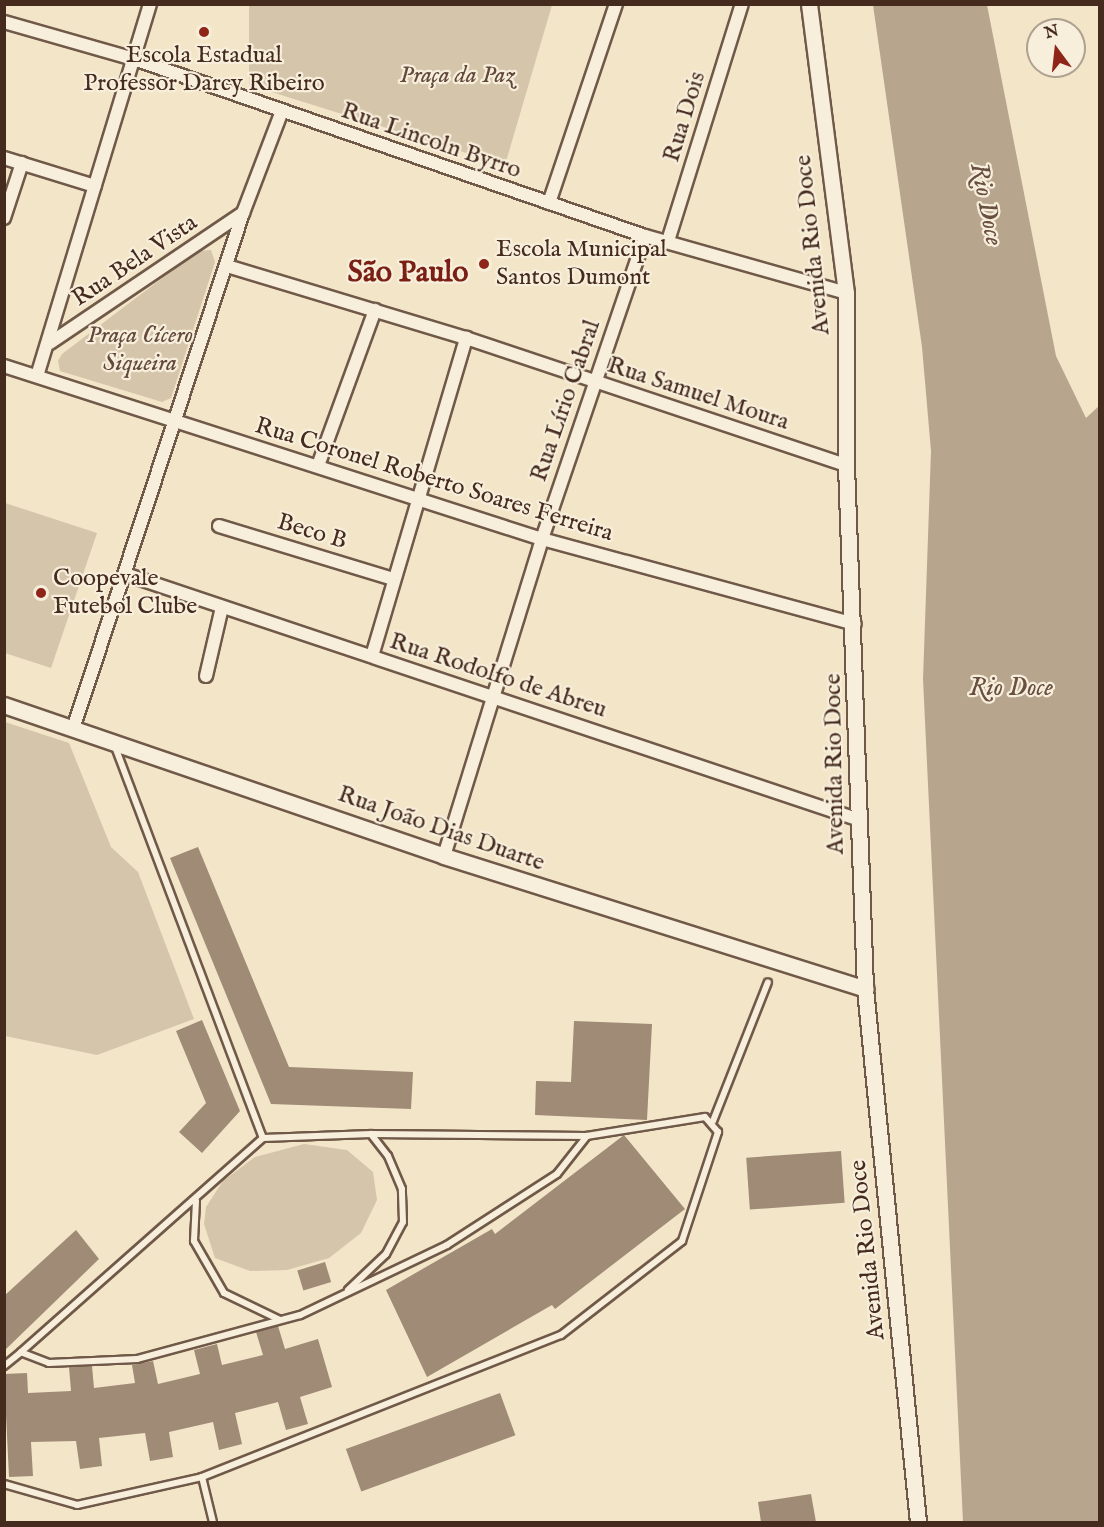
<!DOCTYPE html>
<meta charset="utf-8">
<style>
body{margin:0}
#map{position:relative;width:1104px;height:1527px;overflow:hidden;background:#f3e5c8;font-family:"IM FELL English",serif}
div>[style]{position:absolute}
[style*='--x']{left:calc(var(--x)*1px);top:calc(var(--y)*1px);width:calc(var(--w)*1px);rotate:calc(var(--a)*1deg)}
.green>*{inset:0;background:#d5c5ab}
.water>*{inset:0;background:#b8a58e}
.building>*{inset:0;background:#9f8b76;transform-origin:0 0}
.roads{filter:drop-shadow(2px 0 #705948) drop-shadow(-2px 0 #705948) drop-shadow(0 2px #705948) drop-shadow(0 -2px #705948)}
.service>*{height:6px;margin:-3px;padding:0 3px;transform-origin:3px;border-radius:3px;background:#f7eedb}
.minor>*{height:12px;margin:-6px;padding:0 6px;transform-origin:6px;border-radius:6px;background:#f7eedb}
.tertiary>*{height:15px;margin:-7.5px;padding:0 7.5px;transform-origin:7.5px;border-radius:7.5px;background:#f7eedb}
.dots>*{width:16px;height:16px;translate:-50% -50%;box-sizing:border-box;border:3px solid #f7eedb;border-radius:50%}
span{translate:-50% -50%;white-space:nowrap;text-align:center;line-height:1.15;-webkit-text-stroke:4.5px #f7eedb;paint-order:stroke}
.poi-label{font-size:24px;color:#452a1e}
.left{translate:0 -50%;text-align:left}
.park-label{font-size:24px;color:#62493a;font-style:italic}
.street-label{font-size:24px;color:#452a1e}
.water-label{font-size:26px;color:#684f40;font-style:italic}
.district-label{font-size:30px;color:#7a1f14;font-weight:700}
.frame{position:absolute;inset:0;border:6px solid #452a1e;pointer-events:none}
.north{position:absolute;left:1026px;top:18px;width:60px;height:60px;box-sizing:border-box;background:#f7eedb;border:2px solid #b0a08f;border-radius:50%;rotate:345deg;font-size:16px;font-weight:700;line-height:24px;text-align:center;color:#452a1e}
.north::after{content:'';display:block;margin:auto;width:21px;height:27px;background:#8f2418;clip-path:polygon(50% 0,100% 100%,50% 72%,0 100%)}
</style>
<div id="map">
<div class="green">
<i style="clip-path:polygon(249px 5px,249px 4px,552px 5px,505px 165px,249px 85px)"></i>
<i style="clip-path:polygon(211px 250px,215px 262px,171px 398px,162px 402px,60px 371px,58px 361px,62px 354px,198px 251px)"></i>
<i style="clip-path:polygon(5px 503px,97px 533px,51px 668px,5px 653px)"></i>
<i style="clip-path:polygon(5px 722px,69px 743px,111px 847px,138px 872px,194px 1019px,97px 1055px,5px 1036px)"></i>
<i style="clip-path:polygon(304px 1144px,347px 1150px,373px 1172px,377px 1200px,361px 1233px,329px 1258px,287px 1270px,250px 1271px,215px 1258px,204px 1224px,206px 1207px,223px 1181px,255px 1157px)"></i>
</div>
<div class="water">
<i style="clip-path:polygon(873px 5px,987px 5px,1056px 356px,1086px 418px,1099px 406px,1099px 1522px,963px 1522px,923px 679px,931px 451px,922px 347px)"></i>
</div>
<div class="building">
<i style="clip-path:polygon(198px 847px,289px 1067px,413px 1072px,411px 1109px,271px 1104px,170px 858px)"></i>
<i style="clip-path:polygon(202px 1020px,240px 1111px,202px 1153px,179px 1132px,206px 1103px,176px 1031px)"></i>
<i style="clip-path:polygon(574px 1021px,652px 1024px,647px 1120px,535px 1115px,536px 1081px,571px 1082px)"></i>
<i style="clip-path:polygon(624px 1135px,685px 1209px,555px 1309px,552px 1305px,427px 1377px,386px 1290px,492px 1229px,495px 1234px)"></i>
<i style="left:841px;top:1151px;width:52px;height:95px;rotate:86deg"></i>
<i style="clip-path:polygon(76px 1230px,99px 1259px,4px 1351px,4px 1296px)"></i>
<i style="left:325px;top:1262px;width:21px;height:29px;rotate:73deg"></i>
<i style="clip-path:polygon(278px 1326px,285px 1349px,318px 1339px,332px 1387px,300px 1397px,308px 1424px,286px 1430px,278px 1402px,235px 1413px,242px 1444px,219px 1450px,213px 1422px,169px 1432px,173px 1457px,150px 1461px,145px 1433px,99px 1438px,102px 1466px,80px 1469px,76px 1441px,31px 1442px,33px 1476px,9px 1477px,4px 1374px,27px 1373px,28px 1393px,71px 1391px,69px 1367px,92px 1366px,94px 1388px,135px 1383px,132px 1365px,153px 1361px,158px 1384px,200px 1374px,194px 1350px,217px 1344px,222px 1365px,263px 1355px,256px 1332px)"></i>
<i style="left:500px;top:1393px;width:45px;height:164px;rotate:70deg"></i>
<i style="clip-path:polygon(811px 1494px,816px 1522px,761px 1522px,758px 1502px)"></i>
</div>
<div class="roads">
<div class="service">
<i style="--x:114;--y:744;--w:421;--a:69.3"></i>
<i style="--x:713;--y:1121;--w:149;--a:-68.4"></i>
<i style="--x:371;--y:1134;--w:216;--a:0.5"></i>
<i style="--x:587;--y:1136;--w:48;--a:128.3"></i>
<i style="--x:557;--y:1174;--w:131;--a:147.2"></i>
<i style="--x:447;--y:1245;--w:163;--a:154.5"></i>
<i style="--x:300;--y:1315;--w:169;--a:164.9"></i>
<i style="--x:137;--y:1359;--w:88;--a:177.4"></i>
<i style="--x:49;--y:1363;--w:30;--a:-159"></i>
<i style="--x:21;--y:1352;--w:323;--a:-41.5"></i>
<i style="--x:263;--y:1138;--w:108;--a:-2.1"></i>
<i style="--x:196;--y:1201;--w:40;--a:92.9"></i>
<i style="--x:194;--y:1241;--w:60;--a:60"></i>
<i style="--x:224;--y:1293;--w:62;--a:25.7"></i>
<i style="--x:348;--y:1290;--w:52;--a:-43.5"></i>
<i style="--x:386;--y:1254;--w:36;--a:-62"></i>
<i style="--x:403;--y:1222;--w:33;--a:-92"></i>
<i style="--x:402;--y:1189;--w:36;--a:-113"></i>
<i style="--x:388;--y:1156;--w:28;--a:-128"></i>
<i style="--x:4;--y:1366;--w:22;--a:-39"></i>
<i style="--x:202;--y:1477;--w:46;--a:76.3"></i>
<i style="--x:4;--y:1484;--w:76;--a:16"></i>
<i style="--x:77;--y:1505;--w:128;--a:-12.6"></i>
<i style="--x:202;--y:1477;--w:386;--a:-21.6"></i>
<i style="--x:561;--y:1335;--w:153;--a:-37.8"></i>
<i style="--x:682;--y:1241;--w:115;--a:-71.7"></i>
<i style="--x:718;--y:1132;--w:20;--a:-131"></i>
<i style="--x:705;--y:1117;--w:120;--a:170.9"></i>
</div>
<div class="minor">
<i style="--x:4;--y:22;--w:135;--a:15.9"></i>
<i style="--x:134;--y:59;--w:541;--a:19.11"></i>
<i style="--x:645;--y:236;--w:209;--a:15.8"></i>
<i style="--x:4;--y:158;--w:95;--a:17.1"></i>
<i style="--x:549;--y:203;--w:210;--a:-71.4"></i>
<i style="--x:4;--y:218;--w:58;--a:-71.9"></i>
<i style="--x:668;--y:241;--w:248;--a:-72.7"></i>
<i style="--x:227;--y:266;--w:250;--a:16.8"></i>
<i style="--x:466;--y:338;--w:401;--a:18.5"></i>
<i style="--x:50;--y:343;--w:233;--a:-34"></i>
<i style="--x:4;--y:366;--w:565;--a:17.83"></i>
<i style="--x:542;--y:539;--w:324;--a:15.2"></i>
<i style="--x:37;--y:376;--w:389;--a:-73.1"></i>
<i style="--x:319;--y:463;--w:163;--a:-69.9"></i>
<i style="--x:219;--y:526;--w:182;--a:16.9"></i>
<i style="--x:125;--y:574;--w:772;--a:18.51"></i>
<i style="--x:372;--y:656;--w:332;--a:-73.5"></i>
<i style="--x:206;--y:676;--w:71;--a:-76.9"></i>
<i style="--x:74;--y:726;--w:540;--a:-71.77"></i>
<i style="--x:243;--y:213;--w:109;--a:-69.1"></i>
<i style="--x:444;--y:856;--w:332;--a:-72.8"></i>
<i style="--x:542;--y:539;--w:320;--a:-71.2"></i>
</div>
<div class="tertiary">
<i style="--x:809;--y:4;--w:291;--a:82.7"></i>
<i style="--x:846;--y:293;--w:172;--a:90"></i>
<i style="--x:846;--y:465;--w:524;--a:87.92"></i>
<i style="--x:865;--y:989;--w:536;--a:84.32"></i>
<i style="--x:4;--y:705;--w:465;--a:18.9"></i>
<i style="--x:444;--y:856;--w:442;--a:17.5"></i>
</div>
</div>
<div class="dots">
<i style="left:204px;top:32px;background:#8f2418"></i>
<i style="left:484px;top:264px;background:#8f2418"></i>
<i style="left:41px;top:593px;background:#8f2418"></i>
</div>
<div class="poi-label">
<span style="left:204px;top:70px">Escola Estadual<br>Professor Darcy Ribeiro</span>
<span class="left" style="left:496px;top:264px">Escola Municipal<br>Santos Dumont</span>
<span class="left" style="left:53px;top:593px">Coopevale<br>Futebol Clube</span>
</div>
<div class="park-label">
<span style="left:457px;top:76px">Praça da Paz</span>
<span style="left:140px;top:350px">Praça Cícero<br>Siqueira</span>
</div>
<div class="street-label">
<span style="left:685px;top:117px;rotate:-73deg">Rua Dois</span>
<span style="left:431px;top:141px;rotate:19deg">Rua Lincoln Byrro</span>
<span style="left:813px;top:245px;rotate:-96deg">Avenida Rio Doce</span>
<span style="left:135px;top:261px;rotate:-34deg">Rua Bela Vista</span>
<span style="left:698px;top:394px;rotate:18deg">Rua Samuel Moura</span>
<span style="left:566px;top:401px;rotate:-71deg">Rua Lírio Cabral</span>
<span style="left:434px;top:480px;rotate:17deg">Rua Coronel Roberto Soares Ferreira</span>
<span style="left:312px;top:532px;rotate:17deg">Beco B</span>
<span style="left:498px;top:676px;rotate:18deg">Rua Rodolfo de Abreu</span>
<span style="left:835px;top:764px;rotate:-91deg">Avenida Rio Doce</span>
<span style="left:441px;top:829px;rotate:19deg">Rua João Dias Duarte</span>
<span style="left:868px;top:1250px;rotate:-96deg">Avenida Rio Doce</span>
</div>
<div class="water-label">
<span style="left:986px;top:204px;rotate:79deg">Rio Doce</span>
<span style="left:1011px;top:688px">Rio Doce</span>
</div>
<div class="district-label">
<span style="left:408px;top:273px">São Paulo</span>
</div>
<div class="frame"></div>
<div class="north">N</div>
</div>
